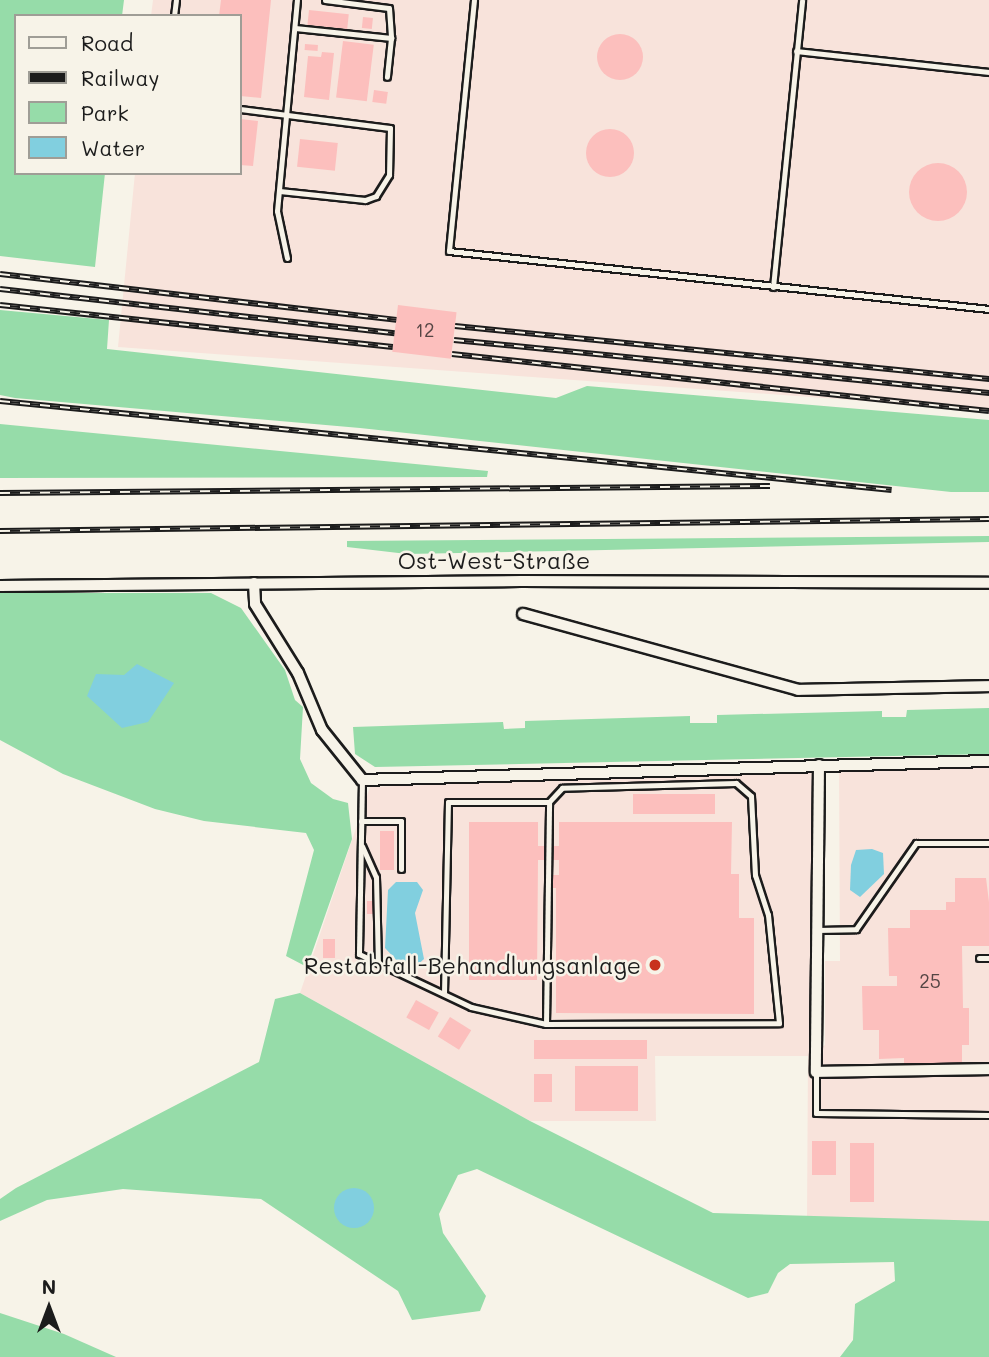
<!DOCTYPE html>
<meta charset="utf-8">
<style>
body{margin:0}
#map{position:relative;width:989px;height:1357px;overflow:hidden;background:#f7f3e8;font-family:Mali,sans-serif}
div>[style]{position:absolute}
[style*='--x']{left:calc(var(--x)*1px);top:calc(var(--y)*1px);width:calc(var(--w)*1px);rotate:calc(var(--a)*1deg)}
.built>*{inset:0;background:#f8e3db}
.green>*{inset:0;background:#96dca9}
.water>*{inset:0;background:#81cfdf}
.round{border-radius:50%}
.building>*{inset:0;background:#fcbfbd;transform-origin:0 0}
.roads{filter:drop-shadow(2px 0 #1c1c1c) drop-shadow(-2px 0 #1c1c1c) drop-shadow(0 2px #1c1c1c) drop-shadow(0 -2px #1c1c1c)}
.service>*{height:5px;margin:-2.5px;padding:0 2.5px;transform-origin:2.5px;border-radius:2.5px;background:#f7f3e8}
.minor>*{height:10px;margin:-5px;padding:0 5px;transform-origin:5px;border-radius:5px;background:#f7f3e8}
.rail>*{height:6px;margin-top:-3px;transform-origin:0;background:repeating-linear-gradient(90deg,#f7f3e8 0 10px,#1c1c1c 0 20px);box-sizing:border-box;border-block:2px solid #1c1c1c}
.dots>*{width:19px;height:19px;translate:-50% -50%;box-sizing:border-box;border:4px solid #f7f3e8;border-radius:50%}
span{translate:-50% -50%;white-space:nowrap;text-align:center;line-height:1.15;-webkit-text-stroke:5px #f7f3e8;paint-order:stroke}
.number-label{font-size:19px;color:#544544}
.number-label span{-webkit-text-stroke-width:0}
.street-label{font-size:23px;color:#1c1c1c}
.poi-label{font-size:23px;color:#1c1c1c}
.right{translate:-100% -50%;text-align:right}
.legend{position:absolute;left:14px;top:14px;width:228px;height:161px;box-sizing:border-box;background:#f7f3e8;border:2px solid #9f9d96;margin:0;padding:9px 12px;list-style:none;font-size:21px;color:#1c1c1c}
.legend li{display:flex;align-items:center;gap:14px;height:35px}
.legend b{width:35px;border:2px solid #9f9d96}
.north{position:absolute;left:14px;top:1273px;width:70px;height:70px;-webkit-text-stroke:5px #f7f3e8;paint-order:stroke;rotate:0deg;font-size:19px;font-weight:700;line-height:28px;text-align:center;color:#1c1c1c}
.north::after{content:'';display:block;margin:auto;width:24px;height:32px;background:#1c1c1c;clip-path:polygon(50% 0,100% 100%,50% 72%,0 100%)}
</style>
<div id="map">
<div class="built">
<i style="clip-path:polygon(153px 0,989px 0,989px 410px,118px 347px,135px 173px,240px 173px,240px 16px,151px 16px)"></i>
<i style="clip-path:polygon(989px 766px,989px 1223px,807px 1217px,808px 1056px,655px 1056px,656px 1121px,530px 1121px,300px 993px,370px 787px,812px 771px,809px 1055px,825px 1045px,825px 961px,840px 961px,839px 768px)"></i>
</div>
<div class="green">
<i style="clip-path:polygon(0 0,124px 0,122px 16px,16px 16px,16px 173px,105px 173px,95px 267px,0 256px)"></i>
<i style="clip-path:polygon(0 310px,109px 320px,107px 349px,556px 398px,587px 386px,989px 420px,989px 492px,951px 492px,360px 428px,15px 398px,0 395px)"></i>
<i style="clip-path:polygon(0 424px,488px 471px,487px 477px,0 478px)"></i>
<i style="clip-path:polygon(989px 536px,989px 542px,407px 554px,347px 547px,347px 541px)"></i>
<i style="clip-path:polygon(0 593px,211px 593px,241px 608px,285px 670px,295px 700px,303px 707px,300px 759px,311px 783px,333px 799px,348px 803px,352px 839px,307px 967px,286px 956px,314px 850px,306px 833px,204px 821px,155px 809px,63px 774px,0 740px)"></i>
<i style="clip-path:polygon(989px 708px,989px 754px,375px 767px,355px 754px,353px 727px,503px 722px,504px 729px,525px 728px,525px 721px,690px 716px,690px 723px,717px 723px,717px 715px,882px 711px,882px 717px,906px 717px,907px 710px)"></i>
<i style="clip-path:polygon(300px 993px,530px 1121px,713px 1213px,989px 1221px,989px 1357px,840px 1357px,853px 1340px,855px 1304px,895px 1281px,894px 1262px,790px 1264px,778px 1273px,768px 1293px,748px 1298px,477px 1169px,458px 1175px,439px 1214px,443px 1233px,486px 1296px,480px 1311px,412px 1320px,398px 1291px,261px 1199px,123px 1189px,47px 1200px,0 1221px,0 1199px,16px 1188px,259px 1062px,275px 999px)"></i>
<i style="clip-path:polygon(0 1313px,64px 1334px,116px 1357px,0 1357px)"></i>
</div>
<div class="water">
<i style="clip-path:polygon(137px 664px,174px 683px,148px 722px,122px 728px,87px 696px,96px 674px,124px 675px)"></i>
<i style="clip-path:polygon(872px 849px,883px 853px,884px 874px,860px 897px,850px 890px,851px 865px,856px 850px)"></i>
<i style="clip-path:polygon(396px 882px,417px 882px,423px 890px,415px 913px,424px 959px,415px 967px,402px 966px,385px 948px,388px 890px)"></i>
<i class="round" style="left:334px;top:1188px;width:40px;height:40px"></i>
</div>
<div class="building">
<i style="clip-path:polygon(221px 0,271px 0,261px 98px,240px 96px,240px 16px,219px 16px)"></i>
<i style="left:309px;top:10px;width:40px;height:15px;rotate:6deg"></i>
<i style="left:363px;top:17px;width:10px;height:11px;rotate:6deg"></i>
<i class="round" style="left:597px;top:34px;width:46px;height:46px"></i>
<i style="left:343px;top:41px;width:31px;height:57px;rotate:7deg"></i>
<i style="left:305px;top:44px;width:13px;height:6px;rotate:4deg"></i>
<i style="clip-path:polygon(322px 52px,334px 53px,329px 100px,304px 97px,308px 56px,321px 57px)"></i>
<i style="left:374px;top:90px;width:14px;height:12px;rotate:8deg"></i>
<i style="clip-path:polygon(240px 119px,258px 121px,253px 166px,240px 165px)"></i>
<i class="round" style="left:586px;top:129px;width:48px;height:48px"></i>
<i style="left:300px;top:139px;width:38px;height:28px;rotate:6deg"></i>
<i class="round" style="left:909px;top:163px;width:58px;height:58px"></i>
<i style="left:398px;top:305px;width:59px;height:47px;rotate:7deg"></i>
<i style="left:633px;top:794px;width:82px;height:20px"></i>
<i style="clip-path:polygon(469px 822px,538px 822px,538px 846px,559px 846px,559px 822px,732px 822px,731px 874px,739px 874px,739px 918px,754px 918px,754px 1014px,556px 1013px,556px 888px,550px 888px,550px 875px,559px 875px,559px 860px,538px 860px,537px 980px,469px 980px)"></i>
<i style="left:380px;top:831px;width:14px;height:39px"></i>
<i style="clip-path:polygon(955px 878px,986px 878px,989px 902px,989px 946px,962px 946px,963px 1008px,969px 1008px,969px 1045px,962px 1045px,962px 1067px,904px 1067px,904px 1058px,879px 1059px,879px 1030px,863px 1030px,862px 986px,897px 986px,897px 976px,889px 976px,888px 928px,910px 928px,910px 910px,946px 910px,946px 902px,955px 902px)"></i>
<i style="left:367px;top:901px;width:6px;height:13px"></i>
<i style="left:323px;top:939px;width:12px;height:19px"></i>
<i style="left:416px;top:1000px;width:26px;height:20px;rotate:29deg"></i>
<i style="left:450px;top:1017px;width:25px;height:23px;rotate:32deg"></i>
<i style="left:534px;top:1040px;width:113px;height:19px"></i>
<i style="left:575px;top:1066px;width:63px;height:45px"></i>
<i style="left:534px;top:1074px;width:18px;height:28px"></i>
<i style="left:812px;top:1141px;width:24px;height:34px"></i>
<i style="left:850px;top:1143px;width:24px;height:59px"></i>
</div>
<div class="roads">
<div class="service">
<i style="--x:325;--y:0;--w:64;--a:7.1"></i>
<i style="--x:389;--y:8;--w:30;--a:86"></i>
<i style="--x:474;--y:0;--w:252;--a:95.7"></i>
<i style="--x:449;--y:251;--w:543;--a:6.13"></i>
<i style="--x:174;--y:16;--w:16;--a:-83"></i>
<i style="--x:295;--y:28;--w:97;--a:5.9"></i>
<i style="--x:391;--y:38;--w:39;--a:96"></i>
<i style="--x:796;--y:51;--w:194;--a:6.2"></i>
<i style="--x:240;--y:109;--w:151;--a:7.2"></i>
<i style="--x:390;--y:128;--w:47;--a:91.2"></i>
<i style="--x:389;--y:175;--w:25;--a:122"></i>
<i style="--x:376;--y:196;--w:12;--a:160"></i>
<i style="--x:365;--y:200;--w:86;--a:-174"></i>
<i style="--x:287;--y:258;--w:48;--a:-102"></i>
<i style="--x:277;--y:211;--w:212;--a:-84.6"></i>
<i style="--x:773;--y:287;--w:288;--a:-84.2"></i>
<i style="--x:362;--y:780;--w:174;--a:91"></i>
<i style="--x:359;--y:954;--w:124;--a:25.3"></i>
<i style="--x:471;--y:1007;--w:77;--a:12.8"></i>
<i style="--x:546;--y:1024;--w:233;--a:-0.2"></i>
<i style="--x:779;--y:1023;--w:109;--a:-95.8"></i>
<i style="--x:768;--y:915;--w:42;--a:-108"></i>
<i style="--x:755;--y:875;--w:79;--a:-92.9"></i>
<i style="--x:751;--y:796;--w:20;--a:-139"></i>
<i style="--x:736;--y:783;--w:174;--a:178.4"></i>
<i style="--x:562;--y:788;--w:19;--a:133"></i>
<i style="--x:549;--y:802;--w:101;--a:180"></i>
<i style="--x:448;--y:802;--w:191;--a:91.2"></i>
<i style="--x:361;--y:821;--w:40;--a:0"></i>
<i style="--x:401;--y:821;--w:48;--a:90"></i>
<i style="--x:362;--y:846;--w:34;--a:66"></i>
<i style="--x:376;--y:877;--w:85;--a:88.7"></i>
<i style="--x:817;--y:930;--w:39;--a:-1"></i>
<i style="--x:856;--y:929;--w:105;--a:-55.1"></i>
<i style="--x:916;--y:843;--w:73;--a:0"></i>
<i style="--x:979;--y:958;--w:10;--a:0"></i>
<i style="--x:546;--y:1024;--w:222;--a:-89.2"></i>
<i style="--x:816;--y:1072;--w:41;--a:90"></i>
<i style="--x:816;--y:1113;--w:173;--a:0.7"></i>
</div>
<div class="minor">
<i style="--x:254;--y:583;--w:21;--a:87"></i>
<i style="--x:255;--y:604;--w:81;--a:58.1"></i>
<i style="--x:298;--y:673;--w:62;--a:67.2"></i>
<i style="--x:322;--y:730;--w:64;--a:51.3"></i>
<i style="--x:362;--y:780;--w:627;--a:-1.74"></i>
<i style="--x:0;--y:586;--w:521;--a:-0.55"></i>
<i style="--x:521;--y:581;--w:468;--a:0.2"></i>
<i style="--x:523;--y:614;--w:285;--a:15.4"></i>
<i style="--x:798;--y:690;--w:191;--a:-1.2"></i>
<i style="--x:819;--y:765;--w:307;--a:90.6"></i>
<i style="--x:816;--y:1072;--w:173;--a:-1"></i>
</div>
</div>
<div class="rail">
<i style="--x:0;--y:274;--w:399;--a:6.6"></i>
<i style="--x:0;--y:289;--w:397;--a:6.4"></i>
<i style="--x:0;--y:305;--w:395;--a:6.1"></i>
<i style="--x:455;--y:326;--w:537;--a:5.67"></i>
<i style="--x:454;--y:340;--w:538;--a:5.66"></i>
<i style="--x:452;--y:354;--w:540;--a:6.06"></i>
<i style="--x:0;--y:401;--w:896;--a:5.7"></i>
<i style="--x:0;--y:493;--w:770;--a:-0.52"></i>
<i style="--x:0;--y:531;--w:989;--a:-0.7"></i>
</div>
<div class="dots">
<i style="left:655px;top:965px;background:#c8321e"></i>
</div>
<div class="number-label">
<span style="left:425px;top:330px">12</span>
<span style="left:930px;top:981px">25</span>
</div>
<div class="street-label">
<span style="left:494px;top:560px">Ost-West-Straße</span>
</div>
<div class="poi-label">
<span class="right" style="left:641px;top:965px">Restabfall-Behandlungsanlage</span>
</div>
<ul class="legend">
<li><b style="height:9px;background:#f7f3e8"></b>Road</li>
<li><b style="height:9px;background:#1c1c1c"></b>Railway</li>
<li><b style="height:19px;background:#96dca9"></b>Park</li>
<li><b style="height:19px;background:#81cfdf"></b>Water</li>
</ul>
<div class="north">N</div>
</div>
